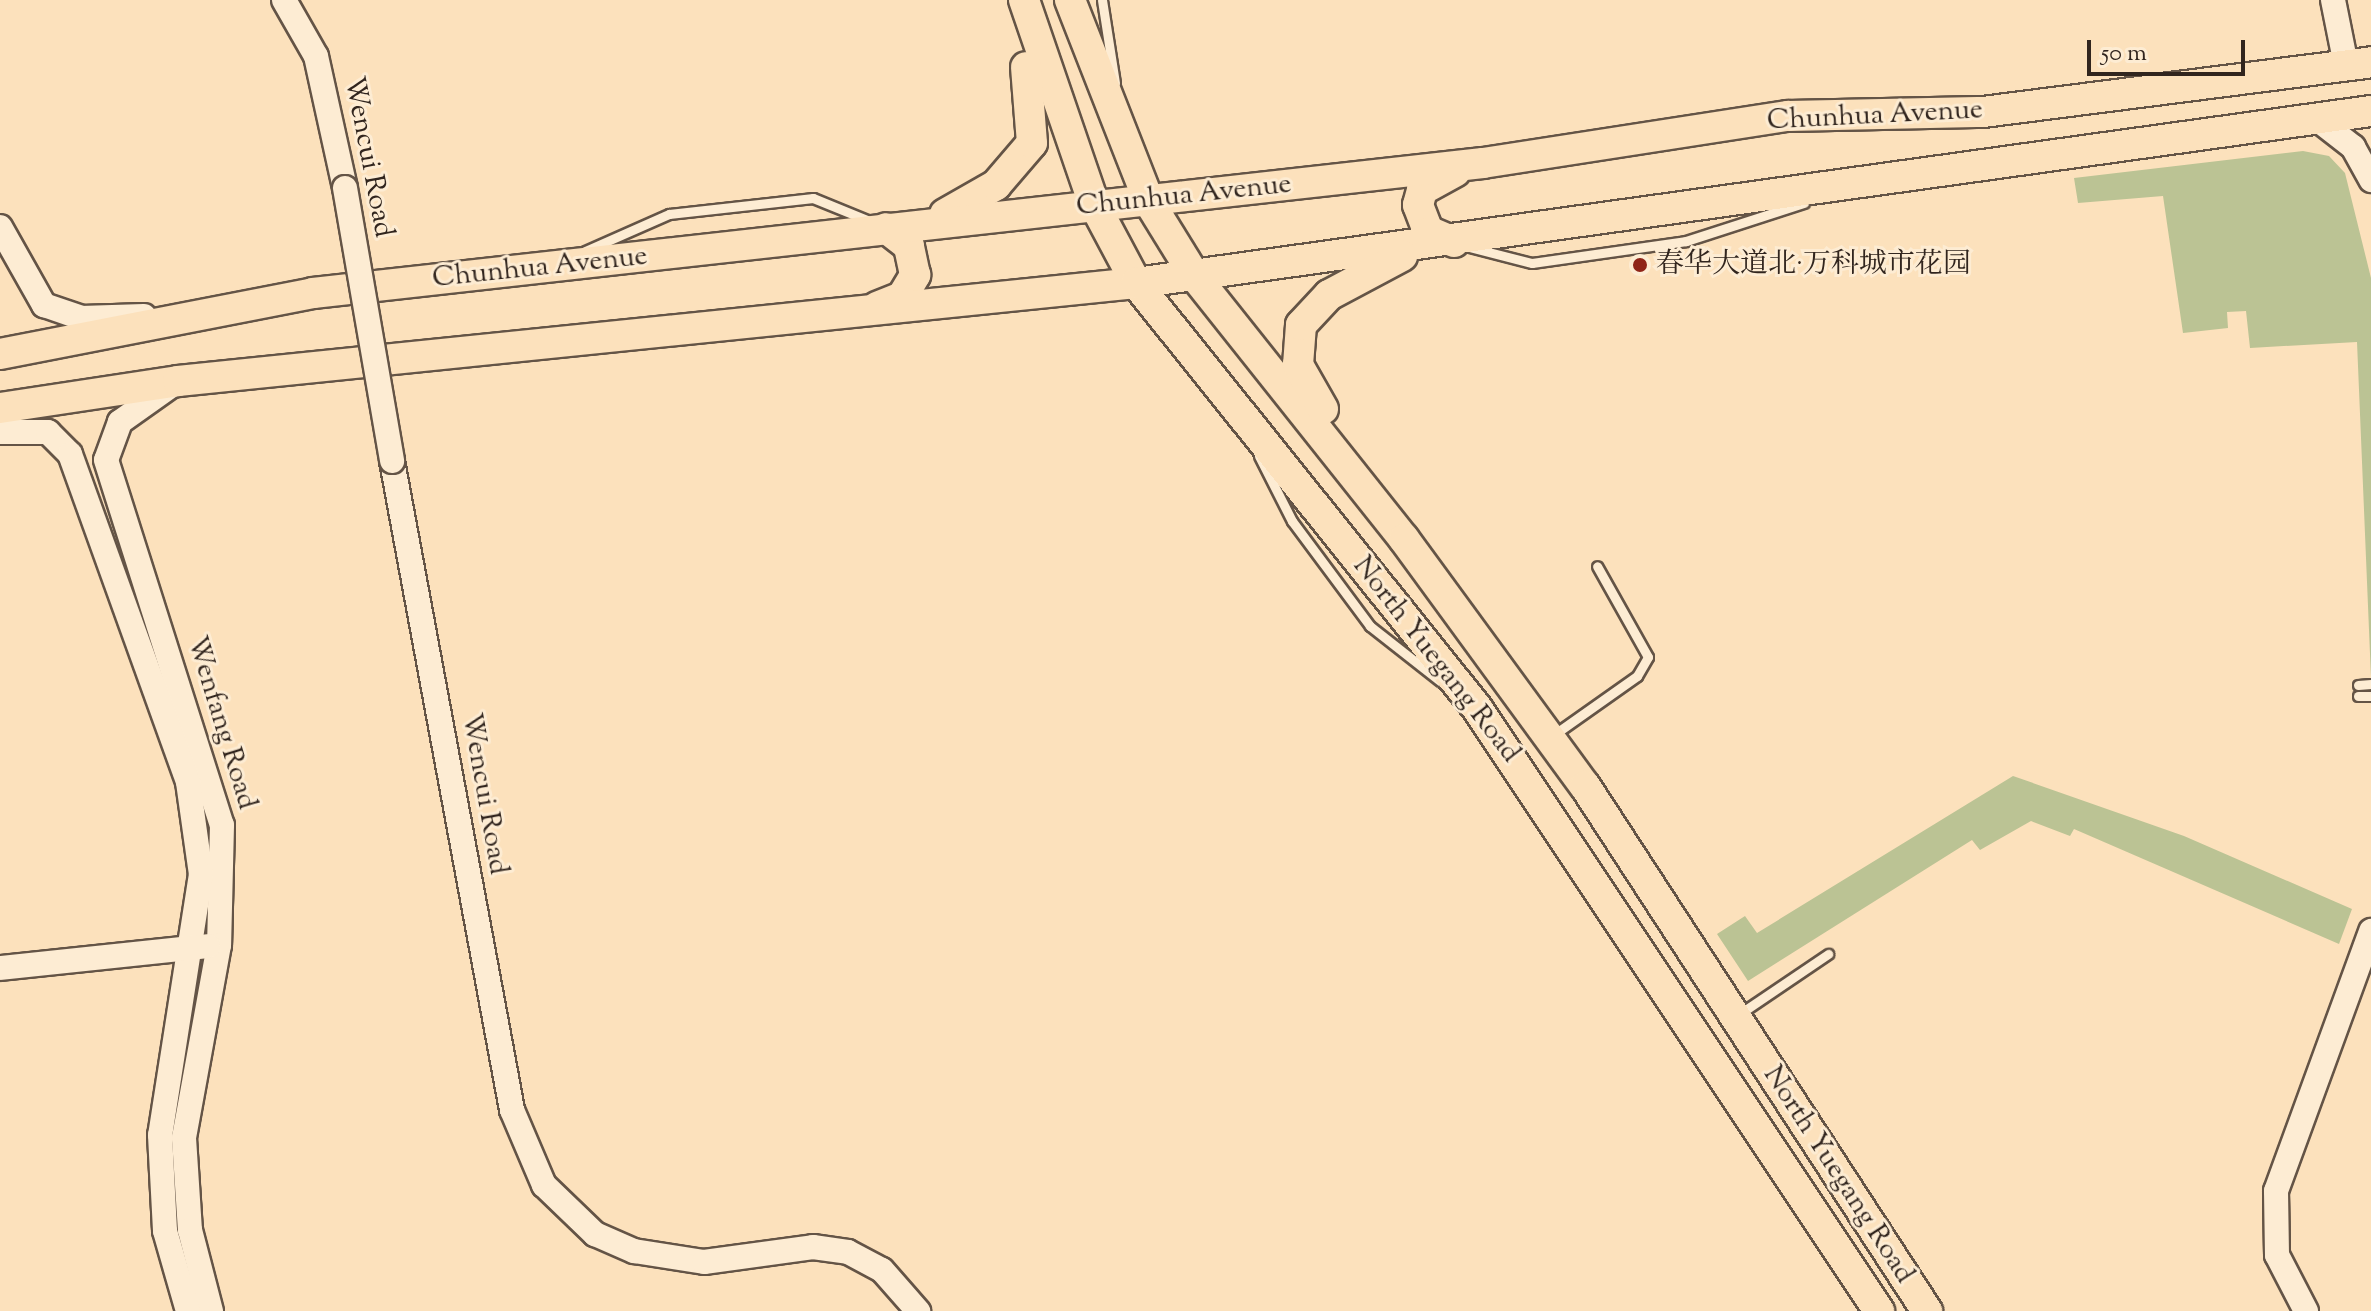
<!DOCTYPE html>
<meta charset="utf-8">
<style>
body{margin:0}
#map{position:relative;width:2371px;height:1311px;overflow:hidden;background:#fce1bc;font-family:"Sorts Mill Goudy","Noto Serif SC",serif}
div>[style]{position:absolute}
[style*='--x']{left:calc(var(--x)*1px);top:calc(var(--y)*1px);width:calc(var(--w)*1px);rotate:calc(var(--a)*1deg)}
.green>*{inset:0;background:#bbc394}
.roads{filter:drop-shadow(2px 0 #645446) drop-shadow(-2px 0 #645446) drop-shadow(0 2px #645446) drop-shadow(0 -2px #645446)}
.service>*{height:9px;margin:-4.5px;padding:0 4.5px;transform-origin:4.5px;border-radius:4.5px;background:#fdecd3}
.tertiary>*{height:24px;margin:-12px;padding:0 12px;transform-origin:12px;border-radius:12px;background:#fdecd3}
.primary>*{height:30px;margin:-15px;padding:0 15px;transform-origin:15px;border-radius:15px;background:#fce1bc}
.bridges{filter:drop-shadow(2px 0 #645446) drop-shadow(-2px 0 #645446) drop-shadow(0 2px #645446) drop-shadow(0 -2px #645446)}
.tertiary-bridge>*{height:24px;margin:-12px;padding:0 12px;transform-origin:12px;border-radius:12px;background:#fdecd3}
.dots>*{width:22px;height:22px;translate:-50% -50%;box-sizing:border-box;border:4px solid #fdecd3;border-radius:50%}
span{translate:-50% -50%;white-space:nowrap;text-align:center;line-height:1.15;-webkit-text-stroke:6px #fdecd3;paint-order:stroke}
.street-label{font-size:28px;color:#31251e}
.poi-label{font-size:28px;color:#31251e}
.left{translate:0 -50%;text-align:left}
.scale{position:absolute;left:2087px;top:40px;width:158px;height:36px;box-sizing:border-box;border:4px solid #31251e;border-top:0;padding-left:10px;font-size:24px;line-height:28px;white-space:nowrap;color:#31251e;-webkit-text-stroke:6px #fdecd3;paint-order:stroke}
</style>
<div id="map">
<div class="green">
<i style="clip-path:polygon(2303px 151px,2329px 156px,2345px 173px,2371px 278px,2371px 678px,2357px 342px,2250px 348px,2246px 311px,2227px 312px,2228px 328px,2183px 333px,2163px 196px,2078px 203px,2074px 178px)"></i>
<i style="clip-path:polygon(2013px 776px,2184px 836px,2352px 909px,2339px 944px,2074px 829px,2070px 836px,2031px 821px,1980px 850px,1972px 840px,1748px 981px,1717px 934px,1745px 916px,1757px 933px)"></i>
</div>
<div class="roads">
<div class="service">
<i style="--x:1102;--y:0;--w:84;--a:81.1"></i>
<i style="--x:1469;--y:247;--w:65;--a:14.3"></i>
<i style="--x:1532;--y:263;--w:156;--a:-8.1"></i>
<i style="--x:1686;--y:241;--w:124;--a:-17.9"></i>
<i style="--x:585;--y:251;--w:92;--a:-23.8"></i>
<i style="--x:669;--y:214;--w:145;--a:-6.3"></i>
<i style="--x:813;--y:198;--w:64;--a:22.1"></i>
<i style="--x:1259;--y:456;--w:73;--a:63.1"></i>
<i style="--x:1292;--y:521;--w:131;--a:53.4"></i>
<i style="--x:1370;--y:626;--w:89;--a:38.2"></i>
<i style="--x:2358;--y:685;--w:13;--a:-4"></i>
<i style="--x:2358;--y:696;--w:13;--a:0"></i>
<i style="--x:1552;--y:736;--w:104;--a:-35.2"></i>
<i style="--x:1637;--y:676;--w:22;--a:-60"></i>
<i style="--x:1648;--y:657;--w:104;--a:-119.3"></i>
<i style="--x:1738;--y:1015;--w:109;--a:-34.1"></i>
</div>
<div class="tertiary">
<i style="--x:284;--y:0;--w:64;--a:60.3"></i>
<i style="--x:316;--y:56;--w:135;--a:77.6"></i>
<i style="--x:2333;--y:0;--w:66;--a:78.7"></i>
<i style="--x:2317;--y:119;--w:46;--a:37.9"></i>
<i style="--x:2353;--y:147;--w:38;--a:61"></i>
<i style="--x:0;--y:227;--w:90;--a:60.6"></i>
<i style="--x:44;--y:305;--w:39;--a:19"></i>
<i style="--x:81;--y:318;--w:63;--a:-1.8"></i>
<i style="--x:172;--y:385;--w:64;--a:144.6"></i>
<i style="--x:120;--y:422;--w:40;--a:110.2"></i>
<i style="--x:106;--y:460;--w:383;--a:72.4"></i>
<i style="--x:222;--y:825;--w:120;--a:91.4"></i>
<i style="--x:219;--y:945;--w:196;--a:100.3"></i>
<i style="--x:184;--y:1138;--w:92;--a:86.3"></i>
<i style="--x:190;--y:1230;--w:84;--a:75.5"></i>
<i style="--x:0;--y:432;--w:48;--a:0"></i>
<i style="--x:48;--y:432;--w:31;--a:45"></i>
<i style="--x:70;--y:454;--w:349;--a:70.2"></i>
<i style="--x:188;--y:782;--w:93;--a:82"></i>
<i style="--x:201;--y:874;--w:264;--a:98.9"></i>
<i style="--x:160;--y:1135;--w:96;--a:87"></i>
<i style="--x:165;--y:1231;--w:83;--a:74"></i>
<i style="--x:392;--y:461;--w:660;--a:79.52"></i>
<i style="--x:512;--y:1110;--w:82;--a:66.9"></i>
<i style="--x:544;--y:1185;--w:71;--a:43.9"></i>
<i style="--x:595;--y:1234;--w:43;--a:23.6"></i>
<i style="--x:634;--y:1251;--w:71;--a:8.9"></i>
<i style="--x:704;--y:1262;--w:110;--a:-7.8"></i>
<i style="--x:813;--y:1247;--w:35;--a:8"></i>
<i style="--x:848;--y:1252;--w:38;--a:28"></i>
<i style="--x:882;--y:1270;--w:55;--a:48.7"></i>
<i style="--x:0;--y:968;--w:209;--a:-6"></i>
<i style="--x:2306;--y:1311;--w:63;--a:-117.4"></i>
<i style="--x:2277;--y:1255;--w:64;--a:-90.9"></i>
<i style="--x:2276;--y:1191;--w:277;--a:-69.9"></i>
</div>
<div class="primary">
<i style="--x:1024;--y:0;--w:216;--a:71.1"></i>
<i style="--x:1094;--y:204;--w:89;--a:62"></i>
<i style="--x:1136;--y:283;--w:545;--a:51.26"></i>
<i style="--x:1477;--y:708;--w:725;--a:56.31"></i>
<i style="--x:1070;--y:0;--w:217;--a:68.6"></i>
<i style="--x:1149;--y:202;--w:86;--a:58.3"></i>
<i style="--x:1194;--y:275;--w:337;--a:51.5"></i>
<i style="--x:1404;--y:539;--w:306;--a:53.8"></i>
<i style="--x:1585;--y:786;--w:627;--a:56.92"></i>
<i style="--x:945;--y:214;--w:59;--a:-29.6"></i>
<i style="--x:996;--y:185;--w:55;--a:-49.4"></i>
<i style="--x:1032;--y:143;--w:76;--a:-94.5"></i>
<i style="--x:1454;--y:242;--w:28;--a:-157"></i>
<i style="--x:1428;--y:231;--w:28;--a:-111"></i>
<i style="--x:1418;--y:205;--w:16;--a:-75"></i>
<i style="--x:1422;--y:190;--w:38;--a:-29"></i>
<i style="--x:877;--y:307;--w:27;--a:-22"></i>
<i style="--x:902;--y:297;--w:26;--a:-59"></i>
<i style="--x:915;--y:275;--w:30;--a:-102"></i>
<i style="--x:909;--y:246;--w:29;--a:-142"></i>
<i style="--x:0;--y:354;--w:319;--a:-11"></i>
<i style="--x:313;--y:293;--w:1177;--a:-6.34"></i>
<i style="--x:1483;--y:163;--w:309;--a:-8.8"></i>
<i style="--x:1788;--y:116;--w:195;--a:-1.2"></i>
<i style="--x:1983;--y:112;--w:391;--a:-7.3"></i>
<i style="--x:0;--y:408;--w:180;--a:-8.6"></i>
<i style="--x:178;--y:381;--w:963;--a:-5.84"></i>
<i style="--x:1136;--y:283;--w:1247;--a:-7.93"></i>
<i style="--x:1323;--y:409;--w:51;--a:-119.6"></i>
<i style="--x:1298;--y:365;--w:40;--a:-85.7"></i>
<i style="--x:1301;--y:325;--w:41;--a:-47"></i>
<i style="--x:1329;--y:295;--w:83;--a:-28.1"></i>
</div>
</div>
<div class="bridges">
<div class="tertiary-bridge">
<i style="--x:345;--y:188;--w:277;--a:80.2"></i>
</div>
</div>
<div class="dots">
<i style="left:1640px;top:265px;background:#8f2418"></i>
</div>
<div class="street-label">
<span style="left:1875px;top:116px;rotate:-3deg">Chunhua Avenue</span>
<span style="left:368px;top:157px;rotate:79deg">Wencui Road</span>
<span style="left:1184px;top:196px;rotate:-6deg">Chunhua Avenue</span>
<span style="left:540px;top:268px;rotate:-6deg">Chunhua Avenue</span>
<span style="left:1436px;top:660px;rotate:52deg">North Yuegang Road</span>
<span style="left:221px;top:723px;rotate:73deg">Wenfang Road</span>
<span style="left:484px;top:794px;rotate:80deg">Wencui Road</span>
<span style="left:1838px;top:1175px;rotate:57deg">North Yuegang Road</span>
</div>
<div class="poi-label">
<span class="left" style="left:1656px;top:265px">春华大道北·万科城市花园</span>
</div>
<div class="scale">50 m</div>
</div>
